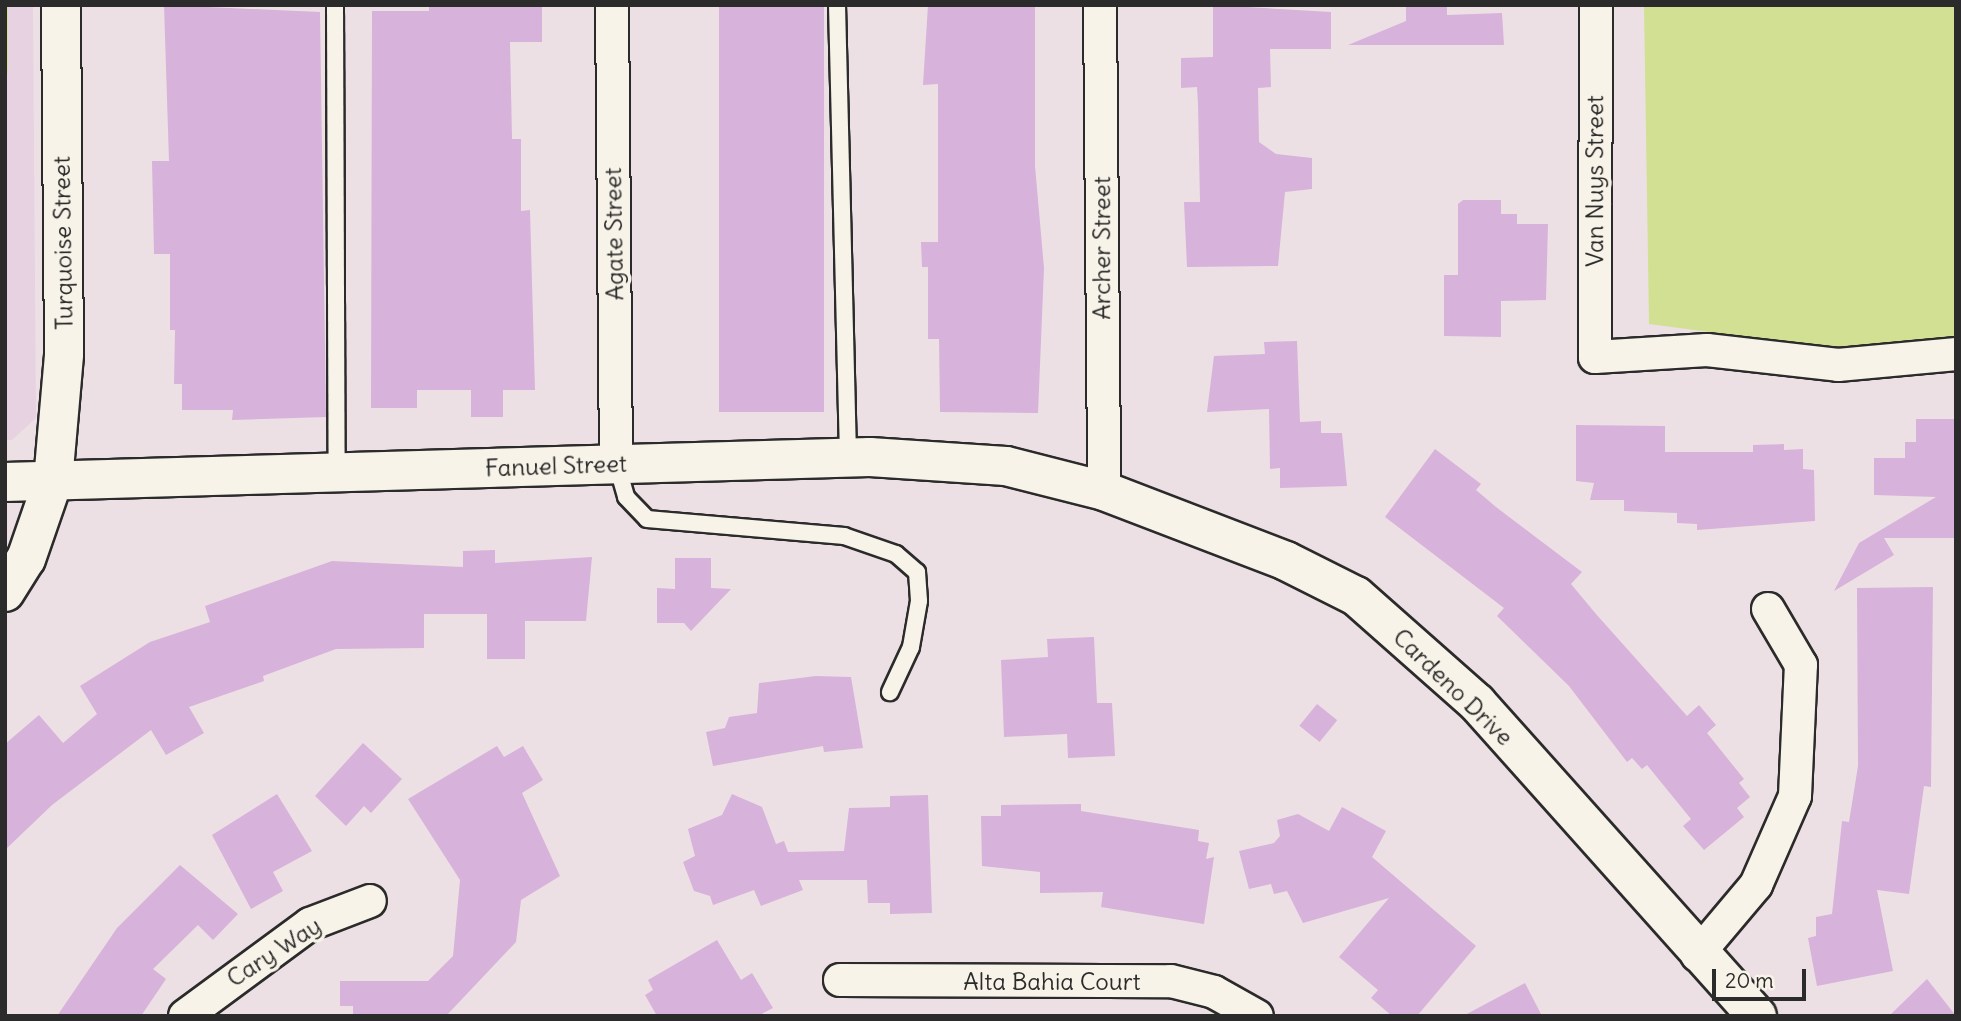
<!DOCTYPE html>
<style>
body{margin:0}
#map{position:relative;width:1961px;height:1021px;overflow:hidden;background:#ede0e4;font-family:Delius,sans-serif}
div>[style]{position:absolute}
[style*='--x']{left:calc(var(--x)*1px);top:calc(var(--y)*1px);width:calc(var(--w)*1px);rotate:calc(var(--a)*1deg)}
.built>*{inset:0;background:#e6d2e1}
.green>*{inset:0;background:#d1e093;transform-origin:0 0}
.building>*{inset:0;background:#d7b2db;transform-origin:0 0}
.roads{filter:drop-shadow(2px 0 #2b2b2b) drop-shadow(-2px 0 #2b2b2b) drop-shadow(0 2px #2b2b2b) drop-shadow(0 -2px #2b2b2b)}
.lane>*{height:16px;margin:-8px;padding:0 8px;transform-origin:8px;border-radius:8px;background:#f7f3e8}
.street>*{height:32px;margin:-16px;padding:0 16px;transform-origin:16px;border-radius:16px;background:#f7f3e8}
.secondary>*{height:38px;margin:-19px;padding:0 19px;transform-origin:19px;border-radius:19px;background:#f7f3e8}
span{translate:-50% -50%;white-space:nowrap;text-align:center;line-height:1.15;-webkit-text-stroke:7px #f7f3e8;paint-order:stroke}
.street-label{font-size:24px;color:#2b2b2b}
.frame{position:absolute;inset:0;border:7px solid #2b2b2b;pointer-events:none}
.scale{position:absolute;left:1712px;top:969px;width:94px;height:32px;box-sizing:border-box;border:4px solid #2b2b2b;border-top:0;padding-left:9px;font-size:21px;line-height:24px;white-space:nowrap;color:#2b2b2b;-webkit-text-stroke:5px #f7f3e8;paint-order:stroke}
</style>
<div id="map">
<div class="built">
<i style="clip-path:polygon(5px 5px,33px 5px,36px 418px,12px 440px,5px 440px)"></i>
</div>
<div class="green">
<i style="left:5px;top:5px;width:3px;height:68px"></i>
<i style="clip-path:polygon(1644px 5px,1956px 5px,1956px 338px,1837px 349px,1649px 324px)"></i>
</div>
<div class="building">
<i style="clip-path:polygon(164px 5px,320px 12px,326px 417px,232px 420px,233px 410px,182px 410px,182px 384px,174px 384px,175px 330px,170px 330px,170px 254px,154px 254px,152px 161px,169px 161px)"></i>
<i style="clip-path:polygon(429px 5px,542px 5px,542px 42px,510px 42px,512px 139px,521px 139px,521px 211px,530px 210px,535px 390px,503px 390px,503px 417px,471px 417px,471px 390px,417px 390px,417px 408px,371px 408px,372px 11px,429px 11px)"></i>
<i style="left:719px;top:5px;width:105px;height:407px"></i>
<i style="clip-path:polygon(928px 5px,1035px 5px,1035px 166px,1044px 268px,1038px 413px,940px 412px,939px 339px,928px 339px,928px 267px,922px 267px,921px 242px,938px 242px,938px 84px,923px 85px)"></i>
<i style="clip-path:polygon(1213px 5px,1331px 12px,1331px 49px,1270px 49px,1271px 87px,1258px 88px,1259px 142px,1276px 154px,1312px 158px,1312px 189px,1285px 192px,1278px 266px,1187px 267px,1184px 202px,1200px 202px,1198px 104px,1197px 87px,1181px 88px,1181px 58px,1213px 57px)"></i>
<i style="clip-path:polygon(1406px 5px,1447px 5px,1447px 15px,1502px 13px,1504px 45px,1348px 45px,1406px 21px)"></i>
<i style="clip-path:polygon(1463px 200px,1501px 200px,1501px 214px,1517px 214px,1517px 224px,1548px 224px,1546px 300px,1501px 301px,1501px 337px,1444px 336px,1444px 275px,1458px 275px,1458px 204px)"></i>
<i style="clip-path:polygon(1297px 341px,1300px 422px,1321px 421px,1321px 433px,1342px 433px,1347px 486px,1280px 488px,1280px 468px,1270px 469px,1269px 409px,1207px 412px,1214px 356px,1265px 354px,1264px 342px)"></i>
<i style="clip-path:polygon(1916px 419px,1956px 419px,1956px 538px,1884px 538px,1894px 555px,1834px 591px,1859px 543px,1936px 497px,1874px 495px,1874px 458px,1905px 458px,1905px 442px,1916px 442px)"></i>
<i style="clip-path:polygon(1576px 425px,1665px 426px,1665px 452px,1753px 452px,1753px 445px,1784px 444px,1784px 450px,1803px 449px,1803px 469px,1814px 470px,1815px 521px,1697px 530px,1697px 524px,1677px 523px,1677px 513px,1624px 511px,1624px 500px,1590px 500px,1594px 483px,1576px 481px)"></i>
<i style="clip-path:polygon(1435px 449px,1481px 484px,1476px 490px,1496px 507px,1582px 572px,1571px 584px,1596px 614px,1687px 716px,1699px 705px,1716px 725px,1707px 733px,1744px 779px,1739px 783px,1750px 797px,1737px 808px,1744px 817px,1704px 850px,1683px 826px,1691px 819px,1647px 765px,1642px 769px,1632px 758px,1627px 762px,1569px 686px,1497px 616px,1504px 608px,1385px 517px)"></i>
<i style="clip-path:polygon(495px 550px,495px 563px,592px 557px,586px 621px,525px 621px,525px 659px,487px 659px,487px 614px,424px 614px,424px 648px,336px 649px,263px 676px,264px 681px,189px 707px,204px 733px,166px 755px,151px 730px,52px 805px,5px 850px,5px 744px,39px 715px,63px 743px,97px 714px,80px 686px,150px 642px,210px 622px,205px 606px,332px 561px,463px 567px,463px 551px)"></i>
<i style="clip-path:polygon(675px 558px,711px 558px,711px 588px,731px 589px,691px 631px,684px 623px,657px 623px,657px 588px,675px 589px)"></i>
<i style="clip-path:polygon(1933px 587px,1931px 787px,1924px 786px,1909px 894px,1877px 890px,1893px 971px,1817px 986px,1808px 938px,1816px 936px,1816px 917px,1832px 914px,1842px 821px,1849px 822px,1858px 766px,1857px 588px)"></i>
<i style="clip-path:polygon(1094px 637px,1097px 703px,1112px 703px,1115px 756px,1068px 758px,1067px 734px,1004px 737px,1001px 660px,1048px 657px,1047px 639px)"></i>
<i style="clip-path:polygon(816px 676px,851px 677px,863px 748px,824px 752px,823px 746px,713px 766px,706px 732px,725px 728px,729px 717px,757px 713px,759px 683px)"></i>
<i style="left:1317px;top:704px;width:26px;height:28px;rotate:39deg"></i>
<i style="clip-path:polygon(363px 743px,402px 779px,371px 813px,364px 806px,346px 826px,315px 796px)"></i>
<i style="clip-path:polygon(497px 746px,504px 757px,523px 746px,543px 780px,522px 793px,560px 876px,521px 900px,516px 942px,446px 1016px,353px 1016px,353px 1006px,340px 1006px,340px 981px,428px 981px,453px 956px,460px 880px,408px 799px)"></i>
<i style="clip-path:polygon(277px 794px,312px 851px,273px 872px,283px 891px,251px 909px,212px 835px)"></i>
<i style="clip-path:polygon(732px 794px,762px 807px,776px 844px,784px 841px,788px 852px,844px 851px,849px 808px,890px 807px,890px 796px,928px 795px,932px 913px,890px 914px,890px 903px,868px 903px,867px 880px,799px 880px,803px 890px,761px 906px,754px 890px,713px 905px,710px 896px,694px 891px,683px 862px,695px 856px,688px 829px,722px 815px)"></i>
<i style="clip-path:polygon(1081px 804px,1081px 811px,1199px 830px,1198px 841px,1209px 843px,1206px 859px,1214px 857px,1204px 924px,1101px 907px,1103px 892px,1040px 893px,1040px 872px,982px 866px,981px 816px,1001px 816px,1001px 805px)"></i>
<i style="clip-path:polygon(1342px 807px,1386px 831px,1372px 857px,1476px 946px,1417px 1016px,1392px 1016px,1371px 998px,1378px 990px,1339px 957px,1389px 898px,1303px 923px,1287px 891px,1274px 894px,1271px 884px,1249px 889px,1239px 851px,1274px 843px,1280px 836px,1277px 820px,1298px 814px,1329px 831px)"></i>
<i style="clip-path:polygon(180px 865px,238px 914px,213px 940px,198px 925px,153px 969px,166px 979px,141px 1016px,57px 1016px,117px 928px)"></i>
<i style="clip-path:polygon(717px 940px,741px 980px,752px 973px,773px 1008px,758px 1016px,657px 1016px,645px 995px,653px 990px,648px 980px)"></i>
<i style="clip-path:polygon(1927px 979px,1956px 1016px,1889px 1016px)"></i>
<i style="clip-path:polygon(1525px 983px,1542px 1016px,1463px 1016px)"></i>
</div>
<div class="roads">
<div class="lane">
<i style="--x:335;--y:5;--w:467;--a:89.8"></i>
<i style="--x:837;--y:5;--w:453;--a:88.6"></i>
<i style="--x:617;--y:465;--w:33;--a:74"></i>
<i style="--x:626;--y:497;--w:30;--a:46"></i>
<i style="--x:647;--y:519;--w:198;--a:4.9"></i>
<i style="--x:844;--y:536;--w:55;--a:19.1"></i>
<i style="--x:896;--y:554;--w:28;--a:41"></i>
<i style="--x:917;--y:572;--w:29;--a:86"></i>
<i style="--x:919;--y:601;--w:47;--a:99.9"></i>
<i style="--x:911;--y:647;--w:50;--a:115"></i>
</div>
<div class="street">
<i style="--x:612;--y:5;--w:458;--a:89.5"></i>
<i style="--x:1100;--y:5;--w:486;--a:89.5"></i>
<i style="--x:1596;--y:5;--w:352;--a:90.2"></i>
<i style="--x:1595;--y:357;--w:112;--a:-3.6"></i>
<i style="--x:1707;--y:350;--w:132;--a:6.5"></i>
<i style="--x:1838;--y:365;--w:119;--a:-5.3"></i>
<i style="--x:1697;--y:955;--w:92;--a:-49.9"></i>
<i style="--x:1756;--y:885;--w:97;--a:-66.3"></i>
<i style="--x:1795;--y:796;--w:131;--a:-87.4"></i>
<i style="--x:1801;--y:665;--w:65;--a:-120.5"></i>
<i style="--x:840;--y:980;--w:331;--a:0.2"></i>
<i style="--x:1171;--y:981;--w:44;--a:14.3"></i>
<i style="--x:1214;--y:992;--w:49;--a:29.2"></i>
<i style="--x:185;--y:1016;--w:155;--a:-36.4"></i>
<i style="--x:310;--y:924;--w:64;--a:-21"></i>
</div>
<div class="secondary">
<i style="--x:5;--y:482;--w:865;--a:-1.66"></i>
<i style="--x:870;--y:457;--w:136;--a:3.8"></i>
<i style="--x:1006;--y:466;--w:101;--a:14.3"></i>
<i style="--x:1104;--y:491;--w:195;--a:21"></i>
<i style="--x:1286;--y:561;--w:78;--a:26.6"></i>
<i style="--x:1356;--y:596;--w:162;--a:41.5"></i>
<i style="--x:1477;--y:703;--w:420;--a:48.2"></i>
<i style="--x:5;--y:592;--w:39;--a:-58"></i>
<i style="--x:26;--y:559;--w:83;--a:-70.9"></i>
<i style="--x:53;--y:481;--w:127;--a:-85"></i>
<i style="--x:64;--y:354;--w:349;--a:-90.5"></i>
</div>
</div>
<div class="street-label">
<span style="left:1595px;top:181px;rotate:-90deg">Van Nuys Street</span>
<span style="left:614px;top:234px;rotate:-91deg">Agate Street</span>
<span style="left:63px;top:243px;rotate:-91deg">Turquoise Street</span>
<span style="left:1102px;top:248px;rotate:-90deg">Archer Street</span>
<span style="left:556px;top:466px;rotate:-2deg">Fanuel Street</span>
<span style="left:1453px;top:687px;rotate:44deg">Cardeno Drive</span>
<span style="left:274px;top:952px;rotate:-33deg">Cary Way</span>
<span style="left:1052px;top:982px">Alta Bahia Court</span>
</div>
<div class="frame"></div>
<div class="scale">20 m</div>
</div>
